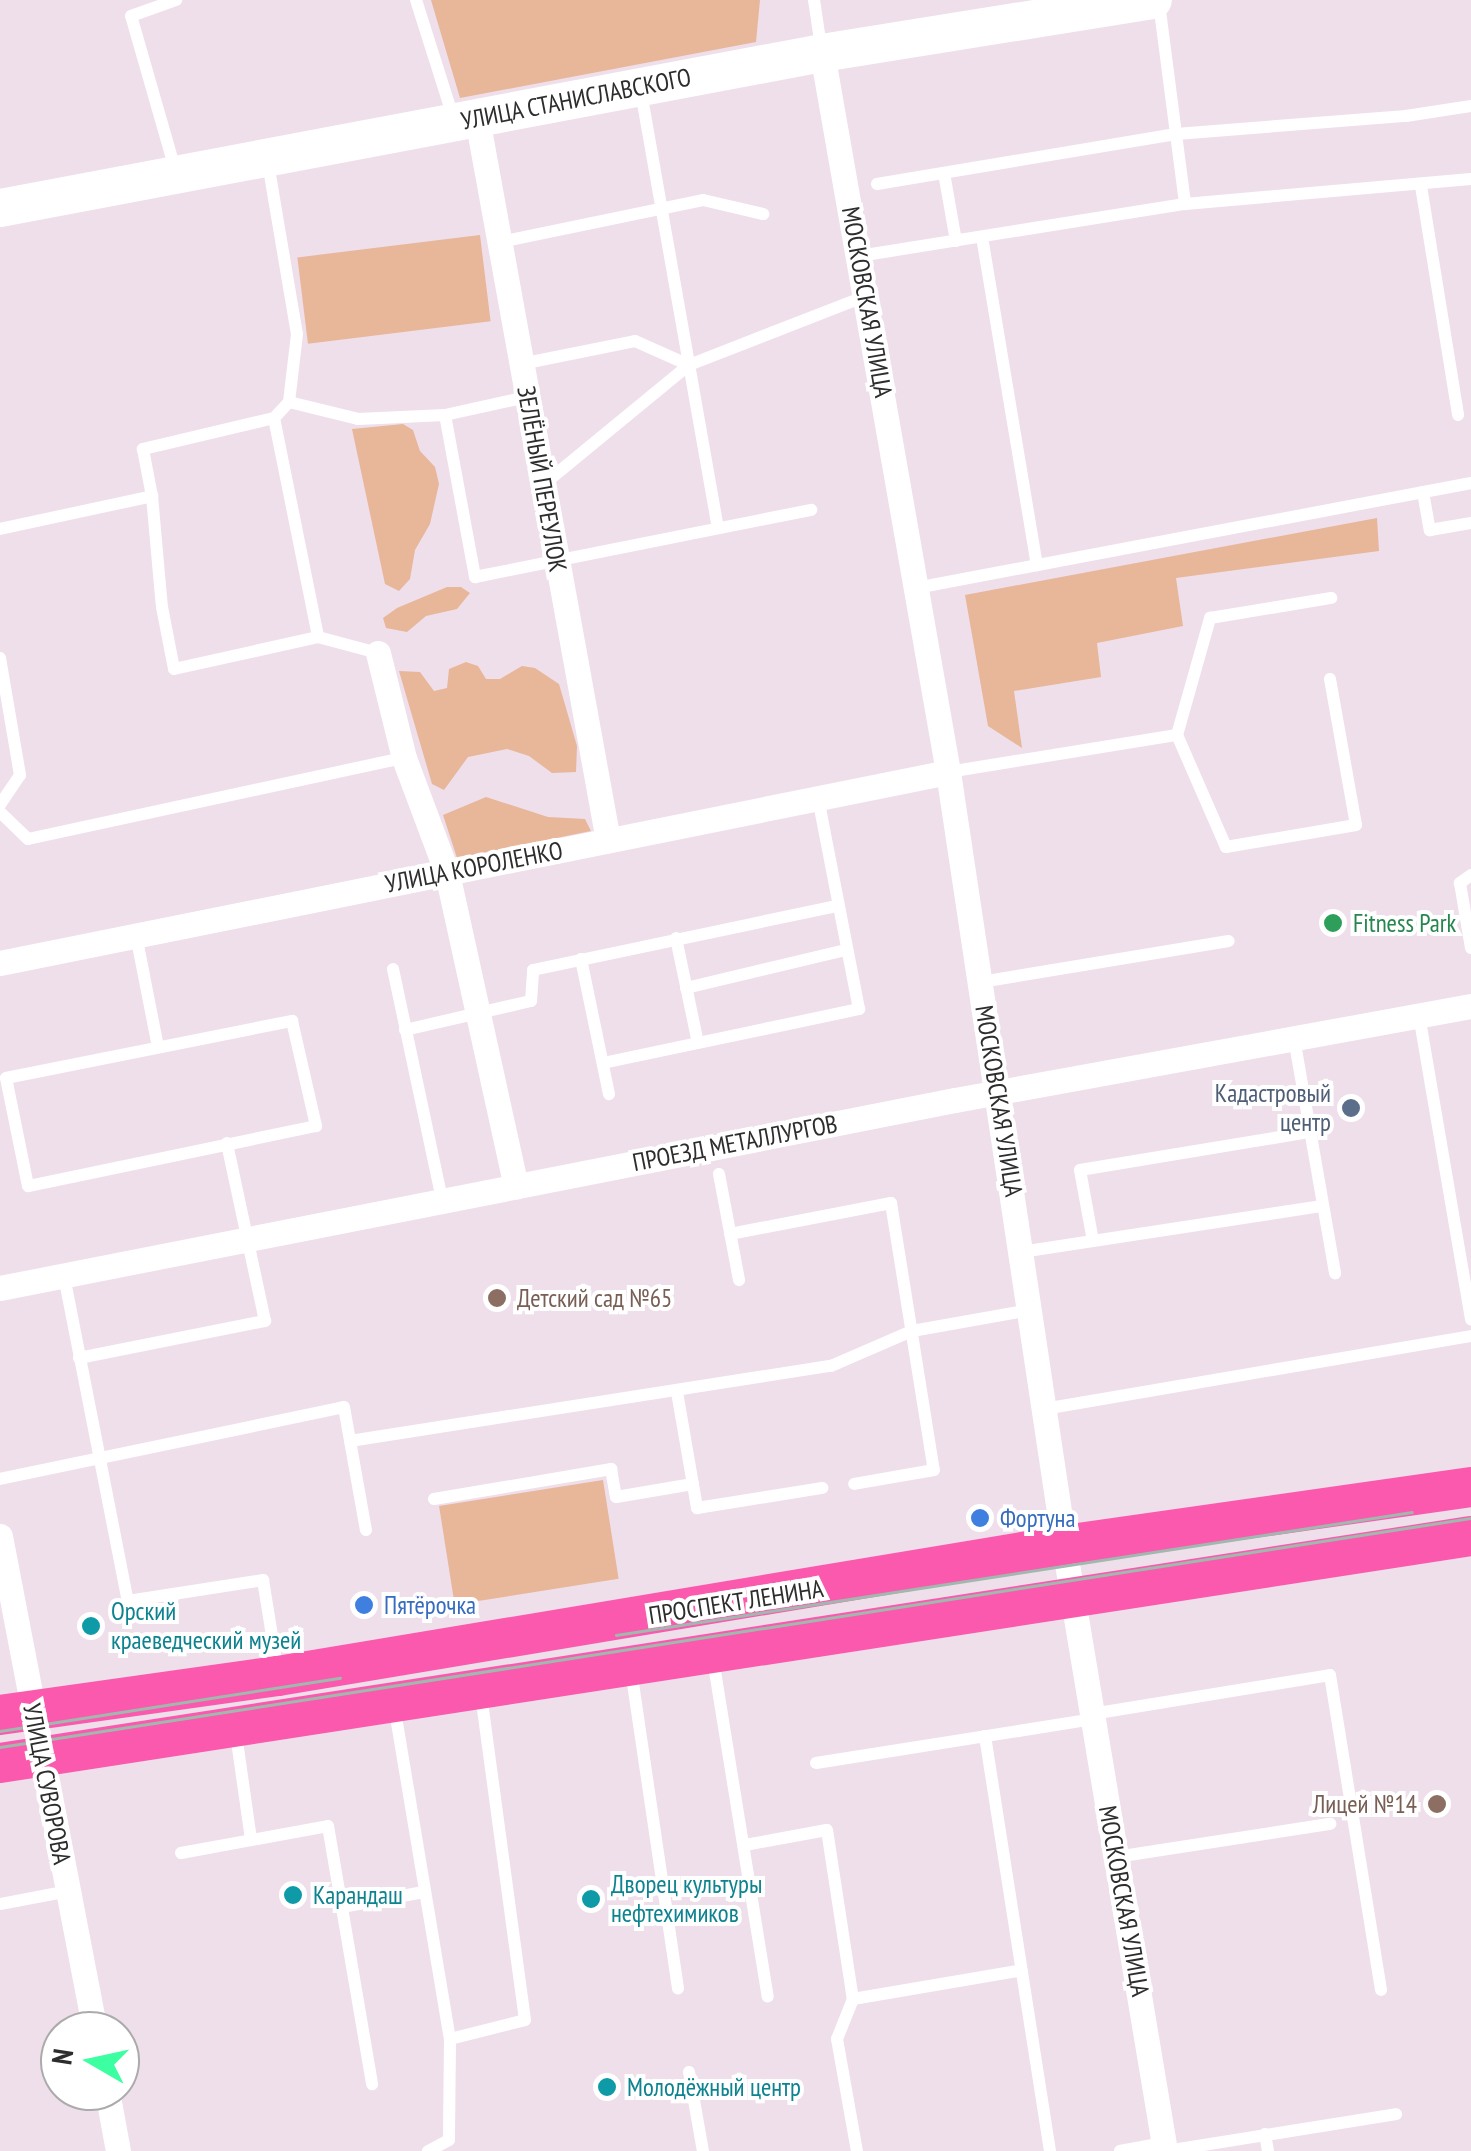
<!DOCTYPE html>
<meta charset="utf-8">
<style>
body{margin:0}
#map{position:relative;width:1471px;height:2151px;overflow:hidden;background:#efdfeb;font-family:"PT Sans Narrow",sans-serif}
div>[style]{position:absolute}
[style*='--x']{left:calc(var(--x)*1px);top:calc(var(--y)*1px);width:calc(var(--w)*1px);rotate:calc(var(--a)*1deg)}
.green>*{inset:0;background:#e8b699;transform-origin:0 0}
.lane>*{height:12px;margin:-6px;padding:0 6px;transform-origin:6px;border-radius:6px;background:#fff}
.street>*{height:25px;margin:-12.5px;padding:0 12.5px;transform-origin:12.5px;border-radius:12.5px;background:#fff}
.secondary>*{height:38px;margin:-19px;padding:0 19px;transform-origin:19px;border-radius:19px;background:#fff}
.primary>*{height:40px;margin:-20px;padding:0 20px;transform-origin:20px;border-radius:20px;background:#fa59ae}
.tram>*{height:2.5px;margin:-1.25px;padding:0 1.25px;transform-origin:1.25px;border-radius:1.25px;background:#a1b8ae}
.dots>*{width:28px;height:28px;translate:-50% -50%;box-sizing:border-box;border:5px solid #fff;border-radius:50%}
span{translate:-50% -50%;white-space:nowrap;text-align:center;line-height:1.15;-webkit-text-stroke:8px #fff;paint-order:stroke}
.street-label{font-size:25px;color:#2d2d2d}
.leisure-label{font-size:25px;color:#27864d}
.left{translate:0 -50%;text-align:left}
.service-label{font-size:25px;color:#4e5e75}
.right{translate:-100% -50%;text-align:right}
.education-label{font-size:25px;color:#785e54}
.shop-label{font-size:25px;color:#366cbe}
.culture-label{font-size:25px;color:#0d838f}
.north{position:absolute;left:40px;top:2011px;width:100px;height:100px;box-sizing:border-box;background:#fff;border:2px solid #ababab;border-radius:50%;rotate:279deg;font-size:28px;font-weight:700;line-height:40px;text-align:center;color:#2d2d2d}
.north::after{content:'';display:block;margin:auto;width:35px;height:45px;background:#3cffa1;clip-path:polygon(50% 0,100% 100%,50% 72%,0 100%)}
</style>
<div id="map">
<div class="green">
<i style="clip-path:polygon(431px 0,760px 0,756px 42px,460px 98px)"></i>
<i style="left:480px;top:235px;width:87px;height:184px;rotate:83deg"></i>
<i style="clip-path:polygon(403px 424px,413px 430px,420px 451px,435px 467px,439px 484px,430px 524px,415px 550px,410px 579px,399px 591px,385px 584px,352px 429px)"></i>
<i style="clip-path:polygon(1377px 518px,1379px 551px,1176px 578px,1183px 626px,1097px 643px,1101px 677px,1014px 691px,1022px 748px,988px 726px,965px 595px)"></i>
<i style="clip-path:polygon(447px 587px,461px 587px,470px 593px,457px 609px,426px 616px,407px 632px,386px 628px,383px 618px,397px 608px)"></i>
<i style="clip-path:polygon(466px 662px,478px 666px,486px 679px,500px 679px,522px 666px,535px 668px,559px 684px,577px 746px,576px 772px,552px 773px,529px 756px,507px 749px,468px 757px,444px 790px,432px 784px,399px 671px,420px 672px,434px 691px,447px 688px,449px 669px)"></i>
<i style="clip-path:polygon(486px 797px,548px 817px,585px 819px,591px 831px,457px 858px,443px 815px)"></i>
<i style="left:603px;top:1480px;width:100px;height:166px;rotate:81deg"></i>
</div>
<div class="lane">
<i style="--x:416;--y:0;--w:126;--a:72.4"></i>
<i style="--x:814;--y:0;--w:48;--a:81.5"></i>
<i style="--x:1159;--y:3;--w:203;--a:82.6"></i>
<i style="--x:641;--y:92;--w:442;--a:80"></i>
<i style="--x:268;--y:163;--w:173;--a:80.4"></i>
<i style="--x:297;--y:334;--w:68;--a:96.7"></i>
<i style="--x:175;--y:169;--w:159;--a:-106"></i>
<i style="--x:131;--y:16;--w:48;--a:-19.6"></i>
<i style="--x:944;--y:173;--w:69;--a:80"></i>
<i style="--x:877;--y:184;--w:303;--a:-9.5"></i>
<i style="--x:1176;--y:134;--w:231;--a:-4.5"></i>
<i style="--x:1406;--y:116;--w:66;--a:-8.7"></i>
<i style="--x:1421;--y:186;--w:232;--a:80.8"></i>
<i style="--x:982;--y:237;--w:333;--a:80.5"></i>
<i style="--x:500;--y:242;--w:207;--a:-11.7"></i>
<i style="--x:703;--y:200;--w:62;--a:13.1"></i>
<i style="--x:859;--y:256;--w:330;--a:-9.1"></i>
<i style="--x:1185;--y:204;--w:287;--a:-5"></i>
<i style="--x:521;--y:364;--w:116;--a:-11.4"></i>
<i style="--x:635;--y:341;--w:59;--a:24"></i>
<i style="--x:289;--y:402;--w:22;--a:133"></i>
<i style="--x:274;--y:418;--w:223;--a:78.6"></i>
<i style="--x:289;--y:402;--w:71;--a:13.8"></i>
<i style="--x:358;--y:419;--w:87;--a:-2.6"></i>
<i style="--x:445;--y:415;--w:84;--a:-12.4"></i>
<i style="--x:445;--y:415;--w:165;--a:79.5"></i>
<i style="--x:475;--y:577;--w:343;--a:-11.3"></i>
<i style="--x:274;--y:418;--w:135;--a:166.7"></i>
<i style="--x:143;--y:449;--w:48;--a:79.2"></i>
<i style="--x:152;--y:496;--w:111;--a:84.9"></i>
<i style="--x:162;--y:607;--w:63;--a:79"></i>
<i style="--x:174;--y:669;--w:148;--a:-12.5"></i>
<i style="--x:318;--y:637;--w:62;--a:14.9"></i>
<i style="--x:544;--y:484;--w:188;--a:-39.4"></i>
<i style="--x:689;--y:365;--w:190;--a:-21.3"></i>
<i style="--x:1423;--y:492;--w:39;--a:80"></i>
<i style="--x:1430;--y:530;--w:42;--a:-9.7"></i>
<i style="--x:0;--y:529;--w:156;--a:-12.2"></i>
<i style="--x:916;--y:588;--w:565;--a:-10.71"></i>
<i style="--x:0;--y:658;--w:119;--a:80.3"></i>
<i style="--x:20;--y:775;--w:36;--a:124"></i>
<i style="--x:1330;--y:679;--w:148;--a:79.9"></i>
<i style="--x:1356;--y:825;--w:132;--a:170.4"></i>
<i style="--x:1226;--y:847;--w:122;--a:-113.6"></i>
<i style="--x:1177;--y:735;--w:122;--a:-74.2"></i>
<i style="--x:1210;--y:618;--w:123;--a:-9.4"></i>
<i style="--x:948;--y:772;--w:232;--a:-9.2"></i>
<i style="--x:0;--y:812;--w:39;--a:44"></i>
<i style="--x:28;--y:839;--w:385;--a:-12.2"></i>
<i style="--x:1471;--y:875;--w:14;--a:144"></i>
<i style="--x:1460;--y:883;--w:66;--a:80.4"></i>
<i style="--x:136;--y:935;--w:114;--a:78.9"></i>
<i style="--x:676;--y:938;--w:107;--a:78.2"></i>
<i style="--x:581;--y:959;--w:138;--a:78.3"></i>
<i style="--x:393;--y:969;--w:236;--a:78"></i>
<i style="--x:981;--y:982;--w:251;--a:-9.4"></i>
<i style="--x:686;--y:988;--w:163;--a:-13.4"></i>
<i style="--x:1419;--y:1015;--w:309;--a:80.3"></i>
<i style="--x:292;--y:1021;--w:108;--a:77.1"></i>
<i style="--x:316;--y:1126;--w:294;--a:168.2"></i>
<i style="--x:28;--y:1186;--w:110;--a:-101.5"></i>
<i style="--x:6;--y:1078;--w:292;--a:-11.3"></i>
<i style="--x:405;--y:1030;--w:129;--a:-13"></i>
<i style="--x:531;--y:1001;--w:31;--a:-86"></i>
<i style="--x:533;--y:970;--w:311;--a:-11.9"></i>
<i style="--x:1294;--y:1038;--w:239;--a:80.1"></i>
<i style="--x:603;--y:1063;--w:262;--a:-11.9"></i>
<i style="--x:859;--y:1009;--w:215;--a:-101"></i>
<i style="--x:719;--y:1174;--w:108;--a:79.3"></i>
<i style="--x:730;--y:1234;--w:164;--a:-10.9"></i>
<i style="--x:891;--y:1203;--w:270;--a:80.9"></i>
<i style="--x:934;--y:1470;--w:81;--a:170.1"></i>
<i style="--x:1093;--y:1241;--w:72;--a:-100.4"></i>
<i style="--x:1080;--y:1170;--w:233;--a:-9.4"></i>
<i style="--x:1021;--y:1252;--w:305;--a:-8.7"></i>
<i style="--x:64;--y:1276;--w:331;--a:78.9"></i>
<i style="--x:128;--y:1601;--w:137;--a:-8.8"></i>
<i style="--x:263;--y:1580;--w:94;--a:80.8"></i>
<i style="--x:79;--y:1358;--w:190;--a:-11.3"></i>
<i style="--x:265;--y:1321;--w:182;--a:-102.1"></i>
<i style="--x:677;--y:1392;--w:118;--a:80.2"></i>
<i style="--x:697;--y:1508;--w:127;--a:-9.1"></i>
<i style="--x:1044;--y:1409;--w:433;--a:-9.7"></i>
<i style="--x:350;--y:1441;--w:487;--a:-8.9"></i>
<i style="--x:831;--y:1366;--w:88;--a:-23.4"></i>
<i style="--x:912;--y:1331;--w:120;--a:-10.1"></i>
<i style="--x:0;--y:1479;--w:351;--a:-11.8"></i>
<i style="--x:344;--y:1407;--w:125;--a:79.9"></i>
<i style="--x:434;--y:1499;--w:180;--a:-9.6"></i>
<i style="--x:611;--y:1469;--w:28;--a:80"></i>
<i style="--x:616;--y:1497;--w:78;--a:-9.6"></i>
<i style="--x:713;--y:1659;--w:342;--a:80.8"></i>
<i style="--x:631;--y:1670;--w:322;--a:81.6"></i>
<i style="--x:394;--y:1705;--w:339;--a:80.5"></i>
<i style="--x:450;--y:2039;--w:101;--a:90.6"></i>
<i style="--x:449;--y:2140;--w:24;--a:152"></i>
<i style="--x:1092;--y:1714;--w:241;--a:-9.3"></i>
<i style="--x:1330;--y:1675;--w:319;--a:80.8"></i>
<i style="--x:236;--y:1734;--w:107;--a:81.9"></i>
<i style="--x:985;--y:1736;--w:420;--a:81.1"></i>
<i style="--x:816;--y:1763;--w:280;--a:-9"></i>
<i style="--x:745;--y:1845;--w:83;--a:-10.4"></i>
<i style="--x:827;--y:1830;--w:171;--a:81.3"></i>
<i style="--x:853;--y:1999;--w:43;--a:111.8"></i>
<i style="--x:837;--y:2039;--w:114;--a:79.9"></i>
<i style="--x:181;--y:1853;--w:149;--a:-10.4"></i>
<i style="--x:328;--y:1826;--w:262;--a:80.3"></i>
<i style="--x:1116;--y:1857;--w:217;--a:-8.8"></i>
<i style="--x:0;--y:1904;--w:70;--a:-10.7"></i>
<i style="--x:342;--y:1907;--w:83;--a:-10.4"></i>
<i style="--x:853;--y:1999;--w:171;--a:-9.7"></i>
<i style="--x:450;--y:2039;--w:77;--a:-14.2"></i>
<i style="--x:525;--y:2020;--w:330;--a:-97.7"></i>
<i style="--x:689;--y:2072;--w:80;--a:80"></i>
<i style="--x:1265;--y:2134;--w:17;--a:80"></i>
<i style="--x:1120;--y:2151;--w:44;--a:-10.5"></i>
<i style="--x:1166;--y:2151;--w:233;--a:-9.1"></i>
</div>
<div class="street">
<i style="--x:822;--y:53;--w:730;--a:80.06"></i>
<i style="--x:948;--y:772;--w:801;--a:81.46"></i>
<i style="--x:1067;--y:1564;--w:595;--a:80.52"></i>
<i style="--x:477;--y:118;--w:734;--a:79.72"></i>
<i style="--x:378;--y:653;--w:108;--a:76.1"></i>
<i style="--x:404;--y:758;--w:123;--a:69.5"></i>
<i style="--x:447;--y:873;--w:321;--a:77.6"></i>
<i style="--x:0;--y:963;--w:967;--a:-11.39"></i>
<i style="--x:0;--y:1288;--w:973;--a:-11.14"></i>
<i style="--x:955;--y:1100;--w:524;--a:-10.32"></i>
<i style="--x:0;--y:1536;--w:504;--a:79.14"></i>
<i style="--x:107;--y:2091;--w:61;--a:79.6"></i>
</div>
<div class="secondary">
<i style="--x:0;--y:208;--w:836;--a:-10.68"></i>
<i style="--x:822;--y:53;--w:335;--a:-9.1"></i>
</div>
<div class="primary">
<i style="--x:0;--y:1715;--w:281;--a:-8"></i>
<i style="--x:278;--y:1676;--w:797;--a:-9.46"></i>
<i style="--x:1064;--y:1545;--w:411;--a:-8.1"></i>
<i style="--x:0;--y:1763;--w:1488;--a:-8.77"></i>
</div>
<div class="tram">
<i style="--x:616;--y:1635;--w:805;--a:-8.78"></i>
<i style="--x:0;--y:1731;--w:344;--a:-8.9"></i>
<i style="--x:0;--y:1747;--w:1489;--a:-8.85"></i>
</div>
<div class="dots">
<i style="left:1333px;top:923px;background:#2e9e5b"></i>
<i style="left:1351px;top:1108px;background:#5c6f8a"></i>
<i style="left:497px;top:1298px;background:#8d6e63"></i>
<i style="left:980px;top:1518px;background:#3f7fe0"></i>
<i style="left:364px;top:1605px;background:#3f7fe0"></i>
<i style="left:91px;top:1626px;background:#0f9aa8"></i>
<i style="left:1437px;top:1804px;background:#8d6e63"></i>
<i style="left:293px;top:1895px;background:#0f9aa8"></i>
<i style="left:591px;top:1899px;background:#0f9aa8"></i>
<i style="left:607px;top:2087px;background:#0f9aa8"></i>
</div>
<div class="street-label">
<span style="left:576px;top:99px;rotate:-11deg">УЛИЦА СТАНИСЛАВСКОГО</span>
<span style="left:867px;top:302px;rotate:80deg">МОСКОВСКАЯ УЛИЦА</span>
<span style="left:542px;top:479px;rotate:80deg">ЗЕЛЁНЫЙ ПЕРЕУЛОК</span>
<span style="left:474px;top:867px;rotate:-11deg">УЛИЦА КОРОЛЕНКО</span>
<span style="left:999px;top:1101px;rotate:81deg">МОСКОВСКАЯ УЛИЦА</span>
<span style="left:735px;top:1143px;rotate:-11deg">ПРОЕЗД МЕТАЛЛУРГОВ</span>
<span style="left:736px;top:1602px;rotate:-9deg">ПРОСПЕКТ ЛЕНИНА</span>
<span style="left:47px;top:1784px;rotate:79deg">УЛИЦА СУВОРОВА</span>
<span style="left:1124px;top:1901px;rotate:80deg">МОСКОВСКАЯ УЛИЦА</span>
</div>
<div class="leisure-label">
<span class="left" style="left:1353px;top:923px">Fitness Park</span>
</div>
<div class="service-label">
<span class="right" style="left:1331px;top:1108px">Кадастровый<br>центр</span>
</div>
<div class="education-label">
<span class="left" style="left:517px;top:1298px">Детский сад №65</span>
<span class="right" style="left:1417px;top:1804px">Лицей №14</span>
</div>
<div class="shop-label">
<span class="left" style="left:1000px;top:1518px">Фортуна</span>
<span class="left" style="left:384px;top:1605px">Пятёрочка</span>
</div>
<div class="culture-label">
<span class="left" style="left:111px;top:1626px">Орский<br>краеведческий музей</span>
<span class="left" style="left:611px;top:1899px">Дворец культуры<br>нефтехимиков</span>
<span class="left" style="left:313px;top:1895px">Карандаш</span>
<span class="left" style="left:627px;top:2087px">Молодёжный центр</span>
</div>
<div class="north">N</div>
</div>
